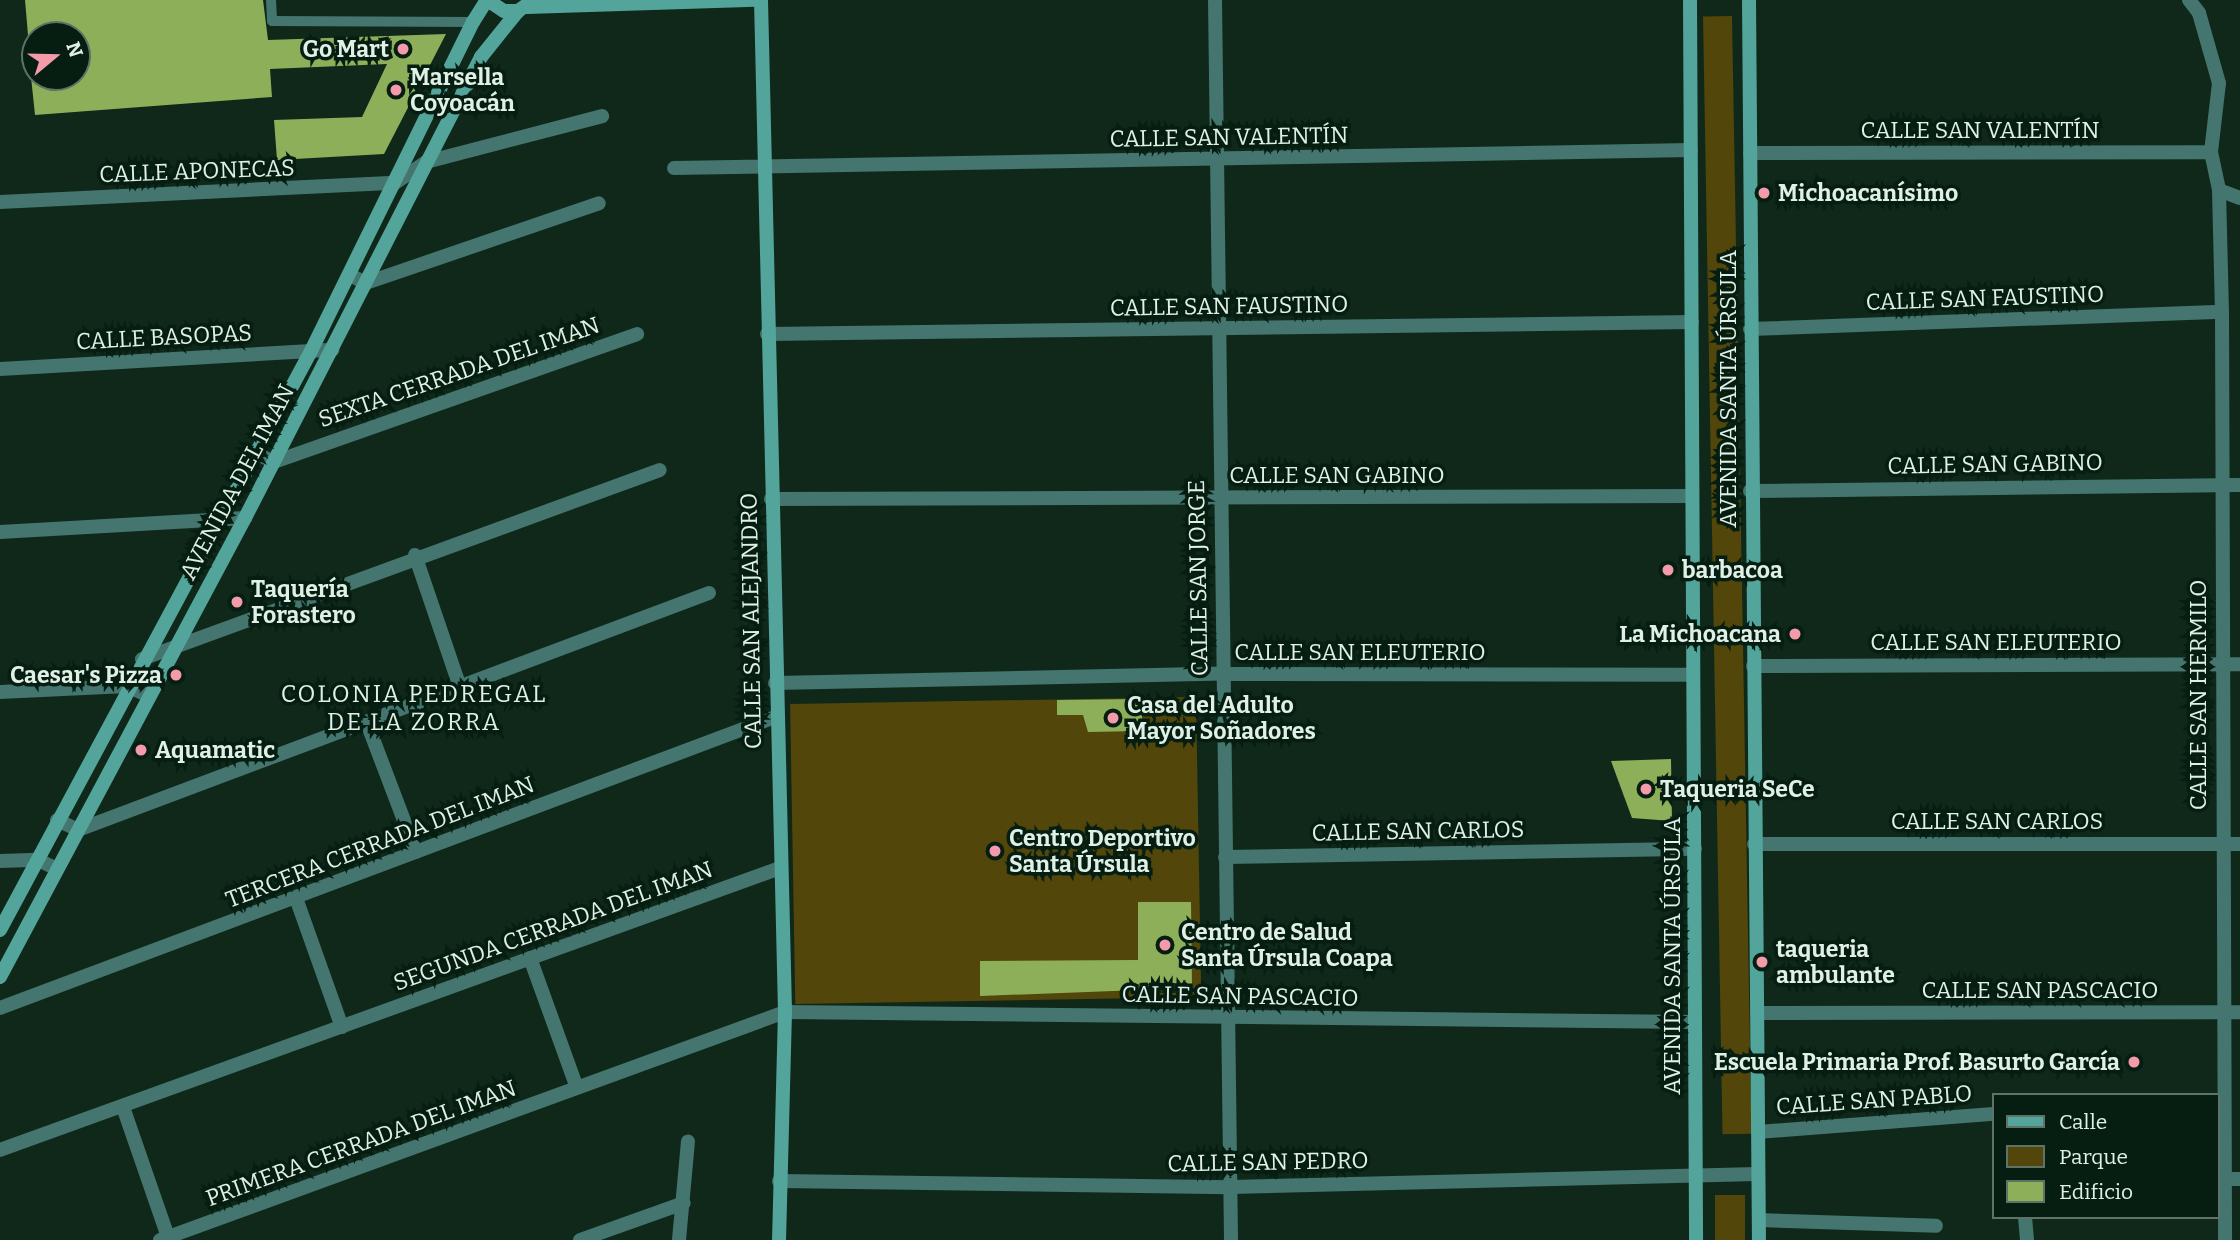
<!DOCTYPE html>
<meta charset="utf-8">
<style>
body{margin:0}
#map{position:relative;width:2240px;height:1240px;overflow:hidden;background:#0f281a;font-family:Bitter,serif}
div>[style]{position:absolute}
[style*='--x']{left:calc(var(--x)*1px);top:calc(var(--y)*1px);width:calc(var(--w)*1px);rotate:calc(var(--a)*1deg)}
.green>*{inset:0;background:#52460a;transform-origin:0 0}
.building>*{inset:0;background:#8eaf5a}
.lane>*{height:10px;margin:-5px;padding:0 5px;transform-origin:5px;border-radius:5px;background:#44756f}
.street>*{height:14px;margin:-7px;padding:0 7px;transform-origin:7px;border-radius:7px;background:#44756f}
.secondary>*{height:14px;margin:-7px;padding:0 7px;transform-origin:7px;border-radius:7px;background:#53a49b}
.dots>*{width:19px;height:19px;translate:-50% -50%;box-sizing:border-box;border:4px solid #061e11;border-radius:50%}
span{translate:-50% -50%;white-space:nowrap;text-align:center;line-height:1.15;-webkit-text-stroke:7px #061e11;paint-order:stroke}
.poi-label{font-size:23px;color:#e1f0e6;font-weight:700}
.right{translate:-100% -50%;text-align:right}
.left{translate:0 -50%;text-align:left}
.street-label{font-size:23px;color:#e1f0e6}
.neighbourhood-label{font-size:24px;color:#e1f0e6;letter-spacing:2px}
.legend{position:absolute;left:1992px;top:1093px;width:228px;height:126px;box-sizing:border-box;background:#061e11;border:2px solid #5e7266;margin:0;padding:9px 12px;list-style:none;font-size:21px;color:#e1f0e6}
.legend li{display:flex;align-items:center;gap:14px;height:35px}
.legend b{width:35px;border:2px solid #5e7266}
.north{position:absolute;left:21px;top:21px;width:70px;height:70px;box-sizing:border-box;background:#061e11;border:2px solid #5e7266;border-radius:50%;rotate:71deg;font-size:19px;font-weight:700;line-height:28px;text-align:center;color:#e1f0e6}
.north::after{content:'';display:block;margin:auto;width:24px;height:32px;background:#f39aab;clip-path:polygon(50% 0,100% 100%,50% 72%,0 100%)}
</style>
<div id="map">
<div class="green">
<i style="left:1732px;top:16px;width:1118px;height:29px;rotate:89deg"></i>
<i style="left:1196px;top:697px;width:300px;height:406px;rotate:89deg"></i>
<i style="left:1715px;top:1195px;width:30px;height:45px"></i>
</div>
<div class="building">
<i style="clip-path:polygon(25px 0,263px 0,268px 40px,446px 34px,384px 154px,277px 160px,274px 120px,362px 117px,387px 64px,270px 69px,272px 97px,35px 115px,31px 77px,77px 77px,77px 35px,28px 35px)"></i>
<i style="clip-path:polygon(1142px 699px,1142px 731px,1088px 732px,1083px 715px,1057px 715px,1057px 700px)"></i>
<i style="clip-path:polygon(1671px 759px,1672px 821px,1632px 818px,1611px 761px)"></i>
<i style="clip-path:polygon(1138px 902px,1191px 902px,1192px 988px,980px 996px,980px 961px,1138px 960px)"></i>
</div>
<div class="lane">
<i style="--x:271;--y:0;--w:21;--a:87"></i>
<i style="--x:272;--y:21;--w:201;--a:0.3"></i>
</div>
<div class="street">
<i style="--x:1215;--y:0;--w:1240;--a:89.26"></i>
<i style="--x:2189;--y:0;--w:16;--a:52"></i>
<i style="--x:2199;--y:13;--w:73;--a:74.1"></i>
<i style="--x:2219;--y:83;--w:69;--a:96.6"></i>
<i style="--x:2211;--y:152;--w:39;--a:78"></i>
<i style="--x:2219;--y:190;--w:122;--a:88.6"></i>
<i style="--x:2222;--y:312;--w:928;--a:89.81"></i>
<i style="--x:1750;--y:153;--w:461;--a:-0.1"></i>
<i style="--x:674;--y:168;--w:1017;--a:-1.01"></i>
<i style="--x:2219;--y:190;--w:22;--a:21"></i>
<i style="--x:0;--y:202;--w:395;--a:-2.8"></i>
<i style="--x:395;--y:183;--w:37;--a:-34"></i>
<i style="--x:426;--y:162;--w:182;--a:-14.6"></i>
<i style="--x:350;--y:275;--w:18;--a:27"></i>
<i style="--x:366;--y:283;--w:246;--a:-18.9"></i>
<i style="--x:1750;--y:329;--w:472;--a:-2.1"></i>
<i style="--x:767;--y:334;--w:925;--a:-0.74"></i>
<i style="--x:0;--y:369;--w:333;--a:-3.3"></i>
<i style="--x:257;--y:454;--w:19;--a:25"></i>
<i style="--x:274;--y:462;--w:385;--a:-19.4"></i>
<i style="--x:1750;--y:491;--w:490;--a:-0.7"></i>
<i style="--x:771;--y:499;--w:921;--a:-0.19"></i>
<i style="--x:0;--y:532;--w:245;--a:-3.3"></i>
<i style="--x:415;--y:555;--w:139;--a:71.2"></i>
<i style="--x:142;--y:659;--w:551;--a:-20.05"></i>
<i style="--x:1753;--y:666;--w:487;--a:-0.2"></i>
<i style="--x:775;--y:683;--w:448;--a:-1.2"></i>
<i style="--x:1223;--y:674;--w:470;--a:0.1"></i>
<i style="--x:0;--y:692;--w:127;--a:-2.7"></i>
<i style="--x:127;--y:686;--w:24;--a:24"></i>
<i style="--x:367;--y:723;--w:138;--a:69.2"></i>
<i style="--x:57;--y:820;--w:23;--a:25"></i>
<i style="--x:78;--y:830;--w:674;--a:-20.59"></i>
<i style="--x:1754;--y:844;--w:486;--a:0"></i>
<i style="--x:1225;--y:857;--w:470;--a:-1"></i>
<i style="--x:0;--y:861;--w:38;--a:-2"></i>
<i style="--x:38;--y:860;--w:21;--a:25"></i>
<i style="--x:296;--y:898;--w:137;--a:70.4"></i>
<i style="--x:530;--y:958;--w:138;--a:70.1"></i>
<i style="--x:0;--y:1008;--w:828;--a:-20.58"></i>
<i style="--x:1757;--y:1013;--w:483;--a:-0.1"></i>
<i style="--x:123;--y:1107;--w:138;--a:70.9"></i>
<i style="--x:1758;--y:1132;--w:236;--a:-4.4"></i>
<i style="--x:0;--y:1150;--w:829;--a:-19.88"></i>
<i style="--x:2226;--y:1179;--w:14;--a:0"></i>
<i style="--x:779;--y:1181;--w:452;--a:0.8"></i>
<i style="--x:1231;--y:1187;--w:526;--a:-1.42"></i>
<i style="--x:2025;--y:1217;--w:23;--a:85"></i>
<i style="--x:1759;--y:1220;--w:177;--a:1.9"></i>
<i style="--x:160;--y:1240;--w:665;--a:-20.04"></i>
<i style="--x:785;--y:1012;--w:910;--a:0.63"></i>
<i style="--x:580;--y:1240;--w:110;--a:-19.6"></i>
<i style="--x:679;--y:1240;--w:99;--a:-84.8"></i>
</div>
<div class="secondary">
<i style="--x:761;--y:0;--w:1012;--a:88.64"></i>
<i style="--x:785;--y:1012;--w:228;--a:91.5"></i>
<i style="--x:1690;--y:0;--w:1240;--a:89.72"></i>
<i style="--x:1749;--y:0;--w:1240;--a:89.54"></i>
<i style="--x:527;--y:7;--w:228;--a:-1.8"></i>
<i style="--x:0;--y:930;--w:657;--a:-61.76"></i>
<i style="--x:311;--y:351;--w:367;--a:-63.8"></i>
<i style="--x:473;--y:22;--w:26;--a:-58"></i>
<i style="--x:487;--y:0;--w:20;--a:33"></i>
<i style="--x:504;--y:11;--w:14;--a:0"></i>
<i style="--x:518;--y:11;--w:19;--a:-35"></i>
<i style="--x:0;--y:977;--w:520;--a:-61.91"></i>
<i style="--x:245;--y:518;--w:518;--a:-62.89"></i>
<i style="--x:481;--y:57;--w:59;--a:-51.2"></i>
</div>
<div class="dots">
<i style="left:403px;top:49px;background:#f39aab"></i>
<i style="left:396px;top:90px;background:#f39aab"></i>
<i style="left:1764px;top:193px;background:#f39aab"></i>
<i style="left:1668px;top:570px;background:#f39aab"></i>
<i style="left:237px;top:602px;background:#f39aab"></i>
<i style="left:1795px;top:634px;background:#f39aab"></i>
<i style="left:176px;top:675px;background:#f39aab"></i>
<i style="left:1113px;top:718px;background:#f39aab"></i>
<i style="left:141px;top:750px;background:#f39aab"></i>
<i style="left:1646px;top:789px;background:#f39aab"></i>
<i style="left:995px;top:851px;background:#f39aab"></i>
<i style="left:1165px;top:945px;background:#f39aab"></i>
<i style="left:1762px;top:962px;background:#f39aab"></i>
<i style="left:2134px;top:1062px;background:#f39aab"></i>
</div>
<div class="poi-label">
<span class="right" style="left:389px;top:49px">Go Mart</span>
<span class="left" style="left:410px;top:90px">Marsella<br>Coyoacán</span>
<span class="left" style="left:1778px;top:193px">Michoacanísimo</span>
<span class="left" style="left:1682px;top:570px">barbacoa</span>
<span class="left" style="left:251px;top:602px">Taquería<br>Forastero</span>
<span class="right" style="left:1781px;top:634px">La Michoacana</span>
<span class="right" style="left:162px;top:675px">Caesar's Pizza</span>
<span class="left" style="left:1127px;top:718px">Casa del Adulto<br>Mayor Soñadores</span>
<span class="left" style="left:155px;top:750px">Aquamatic</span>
<span class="left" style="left:1660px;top:789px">Taqueria SeCe</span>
<span class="left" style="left:1009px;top:851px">Centro Deportivo<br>Santa Úrsula</span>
<span class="left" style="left:1181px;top:945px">Centro de Salud<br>Santa Úrsula Coapa</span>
<span class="left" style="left:1776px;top:962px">taqueria<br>ambulante</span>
<span class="right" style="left:2120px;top:1062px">Escuela Primaria Prof. Basurto García</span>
</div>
<div class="street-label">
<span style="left:1980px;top:130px">CALLE SAN VALENTÍN</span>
<span style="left:1229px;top:137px;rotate:-1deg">CALLE SAN VALENTÍN</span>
<span style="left:197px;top:171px;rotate:-2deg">CALLE APONECAS</span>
<span style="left:1985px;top:298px;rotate:-2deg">CALLE SAN FAUSTINO</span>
<span style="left:1229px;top:306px;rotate:-1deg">CALLE SAN FAUSTINO</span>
<span style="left:164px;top:337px;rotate:-3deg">CALLE BASOPAS</span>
<span style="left:459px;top:372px;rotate:-19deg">SEXTA CERRADA DEL IMAN</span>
<span style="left:1728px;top:389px;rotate:-90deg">AVENIDA SANTA ÚRSULA</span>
<span style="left:1995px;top:464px;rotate:-1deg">CALLE SAN GABINO</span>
<span style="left:1337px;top:475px">CALLE SAN GABINO</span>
<span style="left:237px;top:482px;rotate:-62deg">AVENIDA DEL IMAN</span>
<span style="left:1198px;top:578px;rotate:-91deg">CALLE SAN JORGE</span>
<span style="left:751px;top:621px;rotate:-91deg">CALLE SAN ALEJANDRO</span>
<span style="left:1996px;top:642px">CALLE SAN ELEUTERIO</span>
<span style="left:1360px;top:652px">CALLE SAN ELEUTERIO</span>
<span style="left:2198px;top:695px;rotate:-90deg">CALLE SAN HERMILO</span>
<span style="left:1997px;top:821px">CALLE SAN CARLOS</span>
<span style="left:1418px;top:831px;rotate:-1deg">CALLE SAN CARLOS</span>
<span style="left:380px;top:842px;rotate:-21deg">TERCERA CERRADA DEL IMAN</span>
<span style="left:553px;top:926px;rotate:-20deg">SEGUNDA CERRADA DEL IMAN</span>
<span style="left:1672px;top:956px;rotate:-90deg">AVENIDA SANTA ÚRSULA</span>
<span style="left:2040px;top:990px">CALLE SAN PASCACIO</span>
<span style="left:1240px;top:996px;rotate:1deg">CALLE SAN PASCACIO</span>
<span style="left:1874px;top:1100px;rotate:-4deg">CALLE SAN PABLO</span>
<span style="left:361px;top:1143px;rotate:-20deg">PRIMERA CERRADA DEL IMAN</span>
<span style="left:1268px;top:1162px;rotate:-1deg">CALLE SAN PEDRO</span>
</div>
<div class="neighbourhood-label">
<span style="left:414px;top:709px">COLONIA PEDREGAL<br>DE LA ZORRA</span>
</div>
<ul class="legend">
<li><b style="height:9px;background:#53a49b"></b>Calle</li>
<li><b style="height:19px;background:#52460a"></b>Parque</li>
<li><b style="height:19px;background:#8eaf5a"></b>Edificio</li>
</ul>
<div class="north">N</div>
</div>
